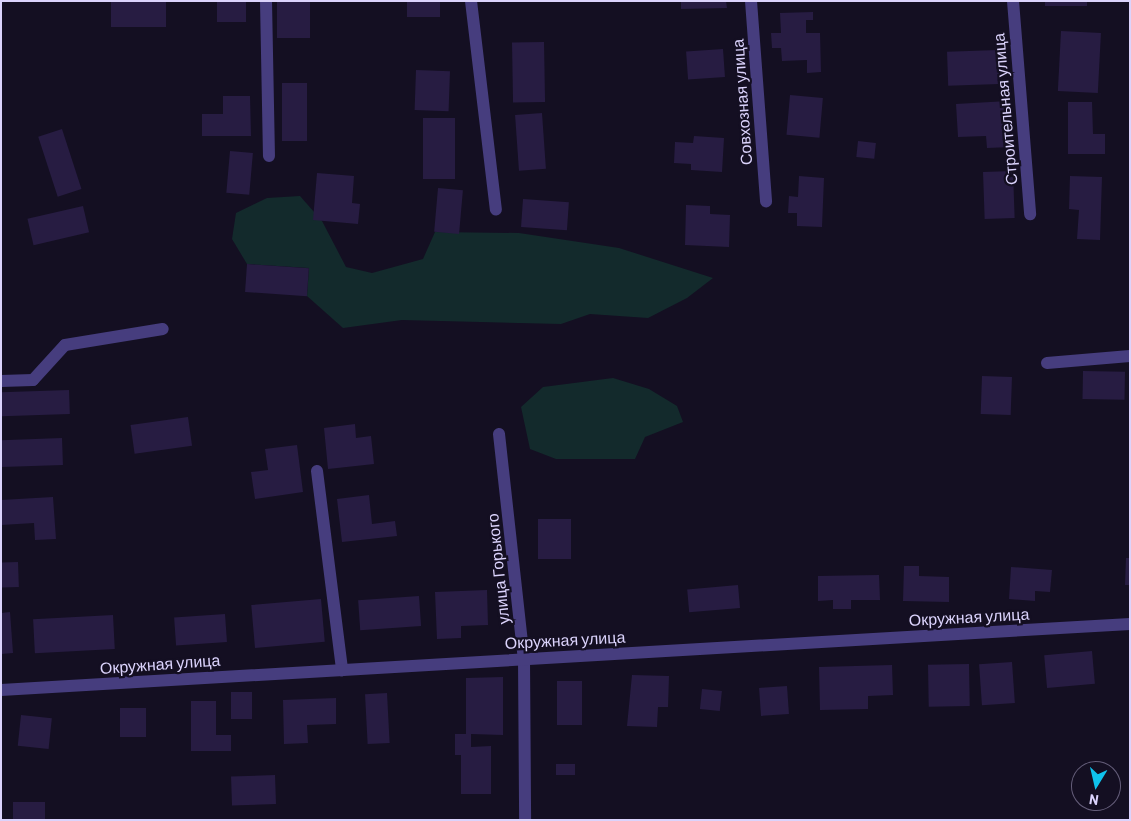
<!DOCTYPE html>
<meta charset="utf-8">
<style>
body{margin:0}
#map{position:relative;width:1131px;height:821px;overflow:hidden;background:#140f22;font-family:Barlow,sans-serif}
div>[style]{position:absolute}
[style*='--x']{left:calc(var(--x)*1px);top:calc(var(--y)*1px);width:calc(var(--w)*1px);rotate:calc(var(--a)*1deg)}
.green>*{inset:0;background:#132a2c}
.building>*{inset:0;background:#271c42;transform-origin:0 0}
.service>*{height:12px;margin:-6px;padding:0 6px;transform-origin:6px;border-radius:6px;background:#463d7e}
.minor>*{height:12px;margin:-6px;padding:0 6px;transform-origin:6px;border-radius:6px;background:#463d7e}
span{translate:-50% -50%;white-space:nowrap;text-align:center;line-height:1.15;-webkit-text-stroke:4.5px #140f22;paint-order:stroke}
.street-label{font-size:16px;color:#dbd3fc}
.frame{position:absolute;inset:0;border:2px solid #dbd3fc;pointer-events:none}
.north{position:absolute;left:1071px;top:761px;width:50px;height:50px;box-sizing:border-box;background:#140f22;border:1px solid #645d79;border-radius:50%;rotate:189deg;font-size:14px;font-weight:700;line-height:20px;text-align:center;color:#dbd3fc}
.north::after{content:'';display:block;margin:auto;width:18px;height:22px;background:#0fc2ec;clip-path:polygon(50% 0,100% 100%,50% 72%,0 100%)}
</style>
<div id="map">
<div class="green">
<i style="clip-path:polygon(300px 196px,322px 221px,346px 267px,372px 273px,423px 259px,435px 232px,519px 233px,619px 248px,713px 278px,687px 298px,648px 318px,590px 314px,561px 324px,402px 320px,343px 328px,307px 296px,309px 268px,247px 264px,232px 239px,236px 213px,267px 198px)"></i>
<i style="clip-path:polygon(613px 378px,649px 389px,677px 406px,683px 422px,645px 437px,635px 459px,556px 459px,530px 449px,521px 407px,543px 387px)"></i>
</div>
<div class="building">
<i style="left:111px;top:1px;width:55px;height:26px"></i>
<i style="left:217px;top:1px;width:29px;height:21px"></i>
<i style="left:277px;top:1px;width:33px;height:37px"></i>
<i style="left:407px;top:1px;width:33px;height:16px"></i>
<i style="clip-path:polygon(681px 1px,726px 1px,727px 8px,681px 9px)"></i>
<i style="left:1045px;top:1px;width:42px;height:5px"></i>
<i style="clip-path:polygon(813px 12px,813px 20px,806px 20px,806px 33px,820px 33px,821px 72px,807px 73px,807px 60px,782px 61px,781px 48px,772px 48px,771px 33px,781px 33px,780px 13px)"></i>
<i style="left:1061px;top:31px;width:40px;height:60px;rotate:3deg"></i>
<i style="left:544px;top:42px;width:60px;height:32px;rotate:89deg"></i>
<i style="left:723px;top:49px;width:28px;height:37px;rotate:86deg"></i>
<i style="left:998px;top:50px;width:34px;height:51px;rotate:88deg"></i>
<i style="left:416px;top:70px;width:34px;height:40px;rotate:2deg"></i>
<i style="left:282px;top:83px;width:25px;height:58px"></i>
<i style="left:790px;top:95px;width:33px;height:40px;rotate:5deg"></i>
<i style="clip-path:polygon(223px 96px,250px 96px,251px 136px,202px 136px,202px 114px,223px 114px)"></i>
<i style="clip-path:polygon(1008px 101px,1011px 147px,987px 148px,986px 136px,958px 137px,956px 104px)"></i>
<i style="clip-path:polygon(1068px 102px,1092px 102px,1093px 134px,1105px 134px,1105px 154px,1068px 154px)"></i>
<i style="left:542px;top:113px;width:56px;height:27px;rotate:86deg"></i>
<i style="left:423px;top:118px;width:32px;height:61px"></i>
<i style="left:62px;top:129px;width:63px;height:25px;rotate:72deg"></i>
<i style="clip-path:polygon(694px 136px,724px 138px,722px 172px,691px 170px,691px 164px,674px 163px,675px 142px,693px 143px)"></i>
<i style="left:858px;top:141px;width:18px;height:16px;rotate:6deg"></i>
<i style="left:230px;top:151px;width:23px;height:42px;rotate:5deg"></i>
<i style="left:1013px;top:171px;width:47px;height:30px;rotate:88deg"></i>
<i style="clip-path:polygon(317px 173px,354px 176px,352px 203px,360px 204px,358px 224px,313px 220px)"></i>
<i style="clip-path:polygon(799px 176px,824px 178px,822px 227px,797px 226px,797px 213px,788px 213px,789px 196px,798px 197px)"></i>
<i style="clip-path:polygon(1070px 176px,1102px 177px,1100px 240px,1077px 239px,1079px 210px,1069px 209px)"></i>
<i style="left:438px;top:188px;width:25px;height:44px;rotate:5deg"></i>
<i style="left:523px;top:199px;width:46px;height:28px;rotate:4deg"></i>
<i style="clip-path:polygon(686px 205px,710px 206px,710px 214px,730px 215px,729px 247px,685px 245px)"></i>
<i style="left:83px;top:206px;width:27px;height:57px;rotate:77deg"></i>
<i style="left:247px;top:264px;width:62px;height:28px;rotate:4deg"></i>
<i style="left:1083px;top:371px;width:42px;height:28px;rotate:1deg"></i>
<i style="left:982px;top:376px;width:30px;height:38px;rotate:2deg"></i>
<i style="left:69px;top:390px;width:24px;height:68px;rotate:88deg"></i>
<i style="left:188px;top:417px;width:29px;height:58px;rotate:82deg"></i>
<i style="clip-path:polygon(355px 424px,356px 438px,371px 436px,374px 464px,328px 469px,324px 428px)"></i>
<i style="left:62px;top:438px;width:27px;height:61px;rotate:88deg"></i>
<i style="clip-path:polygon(297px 445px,303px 492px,255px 499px,251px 472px,268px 470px,265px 449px)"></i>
<i style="clip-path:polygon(369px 495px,372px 524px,395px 521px,397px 536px,342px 542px,337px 499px)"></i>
<i style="clip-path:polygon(53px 497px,56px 539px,35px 540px,34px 523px,1px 525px,1px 500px)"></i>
<i style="left:538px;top:519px;width:33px;height:40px"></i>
<i style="clip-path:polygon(1126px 558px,1130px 558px,1130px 585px,1125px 585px)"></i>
<i style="left:18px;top:562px;width:25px;height:17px;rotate:88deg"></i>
<i style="clip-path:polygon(904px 566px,919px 566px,919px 576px,949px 577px,949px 602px,903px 601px)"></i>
<i style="clip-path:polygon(1011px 567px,1052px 570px,1050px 592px,1035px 591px,1035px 601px,1009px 599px)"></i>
<i style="clip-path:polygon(879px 575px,880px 600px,851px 600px,851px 609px,833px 609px,833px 600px,818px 601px,818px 576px)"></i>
<i style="left:738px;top:585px;width:23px;height:51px;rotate:85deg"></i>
<i style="clip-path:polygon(487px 590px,488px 625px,461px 626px,461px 638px,437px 639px,435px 592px)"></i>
<i style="left:419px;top:596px;width:30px;height:61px;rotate:86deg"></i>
<i style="left:321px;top:599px;width:43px;height:70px;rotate:85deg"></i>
<i style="clip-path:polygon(10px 612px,13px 653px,1px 654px,1px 613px)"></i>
<i style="left:225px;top:614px;width:28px;height:51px;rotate:86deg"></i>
<i style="left:113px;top:615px;width:34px;height:80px;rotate:87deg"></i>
<i style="left:1092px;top:651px;width:33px;height:48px;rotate:85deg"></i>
<i style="left:1012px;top:662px;width:41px;height:33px;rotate:86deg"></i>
<i style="left:969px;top:664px;width:42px;height:41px;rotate:89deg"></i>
<i style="clip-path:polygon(892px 665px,893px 695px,868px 696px,868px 709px,820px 710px,819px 667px)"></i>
<i style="clip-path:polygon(632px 675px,669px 676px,668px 707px,658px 707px,657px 727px,627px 726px)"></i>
<i style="clip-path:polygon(503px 677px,503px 735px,471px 734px,471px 747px,491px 746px,491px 794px,461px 794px,461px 755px,455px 755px,455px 734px,466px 734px,466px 678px)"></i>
<i style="left:557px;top:681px;width:25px;height:44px"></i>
<i style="left:787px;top:686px;width:28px;height:28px;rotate:86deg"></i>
<i style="left:702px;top:689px;width:20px;height:20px;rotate:6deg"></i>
<i style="left:231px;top:692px;width:21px;height:27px"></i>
<i style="left:387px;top:693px;width:50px;height:22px;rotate:87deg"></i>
<i style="clip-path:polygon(336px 698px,336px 724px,307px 725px,308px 743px,284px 744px,283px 700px)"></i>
<i style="clip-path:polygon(191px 701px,216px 701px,216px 735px,231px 735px,231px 751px,191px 751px)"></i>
<i style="left:146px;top:708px;width:29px;height:26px;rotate:90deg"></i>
<i style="left:21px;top:715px;width:31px;height:31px;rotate:6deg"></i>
<i style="left:556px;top:764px;width:19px;height:11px"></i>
<i style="left:275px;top:775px;width:29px;height:44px;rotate:88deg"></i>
<i style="left:13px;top:802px;width:32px;height:18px"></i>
</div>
<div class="service">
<i style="--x:1;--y:381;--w:32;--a:-2"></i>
<i style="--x:33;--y:380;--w:47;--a:-47.6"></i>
<i style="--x:65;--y:345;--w:99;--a:-9.3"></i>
<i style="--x:317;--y:471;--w:201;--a:82.8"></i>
</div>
<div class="minor">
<i style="--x:266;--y:1;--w:155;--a:88.9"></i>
<i style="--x:471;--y:1;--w:210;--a:83.2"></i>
<i style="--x:751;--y:1;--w:201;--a:85.7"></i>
<i style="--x:1013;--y:1;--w:214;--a:85.4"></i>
<i style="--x:1047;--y:363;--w:83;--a:-4.8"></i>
<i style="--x:499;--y:434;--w:226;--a:83.7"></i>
<i style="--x:524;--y:659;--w:161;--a:89.6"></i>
<i style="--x:1;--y:690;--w:1131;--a:-3.35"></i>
</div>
<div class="street-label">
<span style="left:742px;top:102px;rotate:-94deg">Совхозная улица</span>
<span style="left:1005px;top:109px;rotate:-95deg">Строительная улица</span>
<span style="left:498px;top:569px;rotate:-96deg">улица Горького</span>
<span style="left:969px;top:617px;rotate:-3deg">Окружная улица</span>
<span style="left:565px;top:640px;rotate:-3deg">Окружная улица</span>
<span style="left:160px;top:664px;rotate:-4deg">Окружная улица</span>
</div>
<div class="frame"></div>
<div class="north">N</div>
</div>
